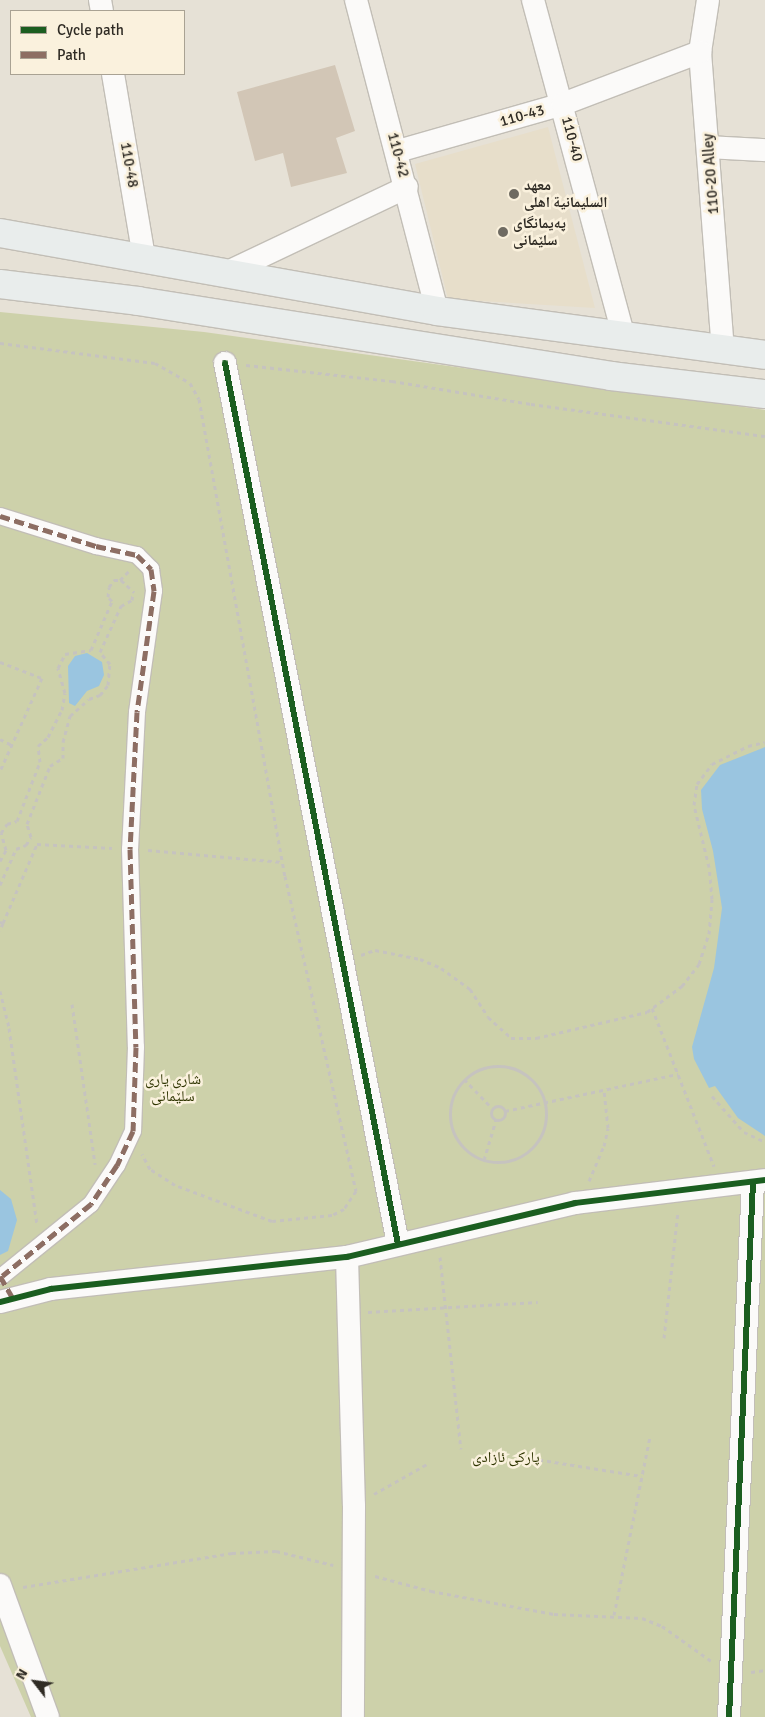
<!DOCTYPE html>
<meta charset="utf-8">
<style>
body{margin:0}
#map{position:relative;width:765px;height:1717px;overflow:hidden;background:#e6e1d6;font-family:Signika,"Noto Naskh Arabic",sans-serif}
div>[style]{position:absolute}
[style*='--x']{left:calc(var(--x)*1px);top:calc(var(--y)*1px);width:calc(var(--w)*1px);rotate:calc(var(--a)*1deg)}
.built>*{inset:0;background:#e7deca}
.green>*{inset:0;background:#cdd1aa}
.water>*{inset:0;background:#9ac5e0}
.building>*{inset:0;background:#d2c6b6}
.path>*{height:3px;margin-top:-1.5px;transform-origin:0;background:repeating-linear-gradient(90deg,#c6c3bf 0 4px,transparent 0 8px)}
.path>.ring{margin:-1.5px;padding:0;box-sizing:content-box;background:none;border:3px solid #c6c3bf;border-radius:50%}
.roads{filter:drop-shadow(1px 0 #c2beb6) drop-shadow(-1px 0 #c2beb6) drop-shadow(0 1px #c2beb6) drop-shadow(0 -1px #c2beb6)}
.pedestrian>*{height:16px;margin:-8px;padding:0 8px;transform-origin:8px;border-radius:8px;background:#fbfaf9}
.minor>*{height:22px;margin:-11px;padding:0 11px;transform-origin:11px;border-radius:11px;background:#fbfaf9}
.secondary>*{height:28px;margin:-14px;padding:0 14px;transform-origin:14px;border-radius:14px;background:#e9edec}
.quiet>*{height:5px;margin-top:-2.5px;transform-origin:0;background:repeating-linear-gradient(90deg,#8d6e63 0 10px,transparent 0 15px)}
.cycleway>*{height:6px;margin:-3px;padding:0 3px;transform-origin:3px;border-radius:3px;background:#1b5e20}
.dots>*{width:14px;height:14px;translate:-50% -50%;box-sizing:border-box;border:2px solid #faf1dd;border-radius:50%}
span{translate:-50% -50%;white-space:nowrap;text-align:center;line-height:1.15;-webkit-text-stroke:5px #faf1dd;paint-order:stroke}
.street-label{font-size:15px;color:#2f2b24}
.poi-label{font-size:15px;color:#2f2b24;font-weight:700}
.left{translate:0 -50%;text-align:left}
.park-label{font-size:15px;color:#2f3500}
.legend{position:absolute;left:10px;top:10px;width:175px;height:65px;box-sizing:border-box;background:#faf1dd;border:1px solid #a9a293;margin:0;padding:6px 9px;list-style:none;font-size:15px;color:#2f2b24}
.legend li{display:flex;align-items:center;gap:10px;height:25px}
.legend b{width:25px;border:1px solid #a9a293}
.north{position:absolute;left:10px;top:1657px;width:50px;height:50px;-webkit-text-stroke:4px #faf1dd;paint-order:stroke;rotate:300deg;font-size:14px;font-weight:700;line-height:20px;text-align:center;color:#2f2b24}
.north::after{content:'';display:block;margin:auto;width:18px;height:22px;background:#2f2b24;clip-path:polygon(50% 0,100% 100%,50% 72%,0 100%)}
</style>
<div id="map">
<div class="built">
<i style="clip-path:polygon(548px 127px,595px 308px,448px 299px,415px 164px)"></i>
</div>
<div class="green">
<i style="clip-path:polygon(0 312px,204px 332px,765px 410px,765px 1717px,31px 1717px,0 1646px)"></i>
</div>
<div class="water">
<i style="clip-path:polygon(87px 653px,102px 662px,104px 675px,99px 686px,87px 691px,75px 706px,69px 703px,68px 666px,75px 656px)"></i>
<i style="clip-path:polygon(765px 747px,765px 1136px,738px 1118px,715px 1086px,709px 1088px,694px 1059px,692px 1047px,714px 968px,722px 908px,713px 851px,702px 809px,701px 790px,720px 765px)"></i>
<i style="clip-path:polygon(0 1190px,11px 1199px,17px 1220px,8px 1251px,0 1255px)"></i>
</div>
<div class="building">
<i style="clip-path:polygon(335px 65px,355px 131px,336px 138px,347px 173px,291px 187px,283px 153px,255px 161px,237px 92px)"></i>
</div>
<div class="path">
<i style="--x:0;--y:343;--w:156;--a:7.4"></i>
<i style="--x:155;--y:363;--w:40;--a:29.7"></i>
<i style="--x:190;--y:383;--w:18;--a:61"></i>
<i style="--x:199;--y:399;--w:485;--a:79.8"></i>
<i style="--x:285;--y:876;--w:323;--a:77.3"></i>
<i style="--x:356;--y:1191;--w:22;--a:124"></i>
<i style="--x:344;--y:1209;--w:13;--a:153"></i>
<i style="--x:332;--y:1215;--w:60;--a:174.3"></i>
<i style="--x:272;--y:1221;--w:103;--a:-159.6"></i>
<i style="--x:175;--y:1185;--w:30;--a:-147"></i>
<i style="--x:150;--y:1169;--w:17;--a:-118"></i>
<i style="--x:246;--y:365;--w:147;--a:6.3"></i>
<i style="--x:392;--y:381;--w:141;--a:9.4"></i>
<i style="--x:531;--y:404;--w:236;--a:7.8"></i>
<i style="--x:121;--y:580;--w:18;--a:43"></i>
<i style="--x:0;--y:662;--w:45;--a:20.9"></i>
<i style="--x:42;--y:678;--w:102;--a:114.3"></i>
<i style="--x:0;--y:739;--w:13;--a:27"></i>
<i style="--x:148;--y:850;--w:135;--a:5.1"></i>
<i style="--x:0;--y:861;--w:13;--a:-61"></i>
<i style="--x:6;--y:850;--w:18;--a:-106"></i>
<i style="--x:1;--y:833;--w:11;--a:-56"></i>
<i style="--x:7;--y:824;--w:10;--a:-17"></i>
<i style="--x:17;--y:821;--w:63;--a:-68.7"></i>
<i style="--x:40;--y:762;--w:16;--a:-97"></i>
<i style="--x:38;--y:746;--w:13;--a:-42"></i>
<i style="--x:48;--y:737;--w:30;--a:-63"></i>
<i style="--x:62;--y:710;--w:17;--a:-80"></i>
<i style="--x:65;--y:693;--w:26;--a:-106"></i>
<i style="--x:58;--y:668;--w:16;--a:-63"></i>
<i style="--x:65;--y:654;--w:26;--a:-9"></i>
<i style="--x:91;--y:650;--w:53;--a:-66.8"></i>
<i style="--x:112;--y:601;--w:6;--a:-135"></i>
<i style="--x:108;--y:597;--w:10;--a:-84"></i>
<i style="--x:109;--y:587;--w:9;--a:-54"></i>
<i style="--x:114;--y:580;--w:6;--a:0"></i>
<i style="--x:120;--y:580;--w:13;--a:-45"></i>
<i style="--x:0;--y:885;--w:39;--a:-66"></i>
<i style="--x:16;--y:849;--w:11;--a:-22"></i>
<i style="--x:26;--y:845;--w:9;--a:-58"></i>
<i style="--x:31;--y:837;--w:14;--a:-107"></i>
<i style="--x:27;--y:824;--w:62;--a:-68.4"></i>
<i style="--x:50;--y:766;--w:15;--a:-32"></i>
<i style="--x:63;--y:758;--w:16;--a:-90"></i>
<i style="--x:63;--y:742;--w:27;--a:-75"></i>
<i style="--x:70;--y:716;--w:25;--a:-42"></i>
<i style="--x:89;--y:699;--w:12;--a:-20"></i>
<i style="--x:100;--y:695;--w:13;--a:-51"></i>
<i style="--x:108;--y:685;--w:21;--a:-85"></i>
<i style="--x:110;--y:664;--w:16;--a:-130"></i>
<i style="--x:100;--y:652;--w:51;--a:-65.5"></i>
<i style="--x:121;--y:606;--w:13;--a:-29"></i>
<i style="--x:132;--y:600;--w:7;--a:-82"></i>
<i style="--x:0;--y:922;--w:3;--a:18"></i>
<i style="--x:3;--y:923;--w:8;--a:113"></i>
<i style="--x:3;--y:923;--w:86;--a:-66.7"></i>
<i style="--x:37;--y:844;--w:75;--a:3.1"></i>
<i style="--x:361;--y:955;--w:15;--a:-20"></i>
<i style="--x:375;--y:950;--w:46;--a:11.3"></i>
<i style="--x:420;--y:959;--w:23;--a:23"></i>
<i style="--x:441;--y:968;--w:36;--a:36"></i>
<i style="--x:470;--y:989;--w:33;--a:57"></i>
<i style="--x:488;--y:1017;--w:31;--a:42"></i>
<i style="--x:511;--y:1038;--w:25;--a:0"></i>
<i style="--x:536;--y:1038;--w:114;--a:-13.2"></i>
<i style="--x:647;--y:1012;--w:44;--a:-36.6"></i>
<i style="--x:682;--y:986;--w:28;--a:-52"></i>
<i style="--x:699;--y:964;--w:32;--a:-72"></i>
<i style="--x:709;--y:934;--w:35;--a:-85"></i>
<i style="--x:712;--y:899;--w:32;--a:-95"></i>
<i style="--x:709;--y:867;--w:64;--a:-103.6"></i>
<i style="--x:694;--y:805;--w:21;--a:-82"></i>
<i style="--x:697;--y:784;--w:25;--a:-53"></i>
<i style="--x:712;--y:764;--w:40;--a:-26.6"></i>
<i style="--x:748;--y:746;--w:17;--a:-13"></i>
<i style="--x:0;--y:991;--w:38;--a:76"></i>
<i style="--x:9;--y:1028;--w:199;--a:81.9"></i>
<i style="--x:72;--y:1004;--w:162;--a:81.8"></i>
<i style="--x:652;--y:1008;--w:170;--a:68.6"></i>
<i class="ring" style="left:450px;top:1066px;width:93px;height:93px"></i>
<i style="--x:464;--y:1079;--w:40;--a:46"></i>
<i style="--x:712;--y:1096;--w:48;--a:48.4"></i>
<i style="--x:744;--y:1132;--w:23;--a:25"></i>
<i class="ring" style="left:491px;top:1106px;width:11px;height:11px"></i>
<i style="--x:505;--y:1111;--w:177;--a:-12.1"></i>
<i style="--x:484;--y:1160;--w:42;--a:-73.3"></i>
<i style="--x:589;--y:1181;--w:38;--a:-67"></i>
<i style="--x:604;--y:1146;--w:18;--a:-77"></i>
<i style="--x:608;--y:1128;--w:39;--a:-96"></i>
<i style="--x:440;--y:1257;--w:193;--a:83.8"></i>
<i style="--x:368;--y:1312;--w:170;--a:-3.4"></i>
<i style="--x:664;--y:1338;--w:127;--a:-83.7"></i>
<i style="--x:523;--y:1457;--w:120;--a:9.1"></i>
<i style="--x:374;--y:1494;--w:61;--a:-29.5"></i>
<i style="--x:375;--y:1576;--w:58;--a:15"></i>
<i style="--x:431;--y:1591;--w:125;--a:10.6"></i>
<i style="--x:554;--y:1614;--w:88;--a:2.6"></i>
<i style="--x:642;--y:1618;--w:22;--a:22"></i>
<i style="--x:662;--y:1626;--w:60;--a:35.5"></i>
<i style="--x:23;--y:1587;--w:212;--a:-9.2"></i>
<i style="--x:232;--y:1553;--w:44;--a:-2.6"></i>
<i style="--x:276;--y:1551;--w:59;--a:13.8"></i>
<i style="--x:614;--y:1615;--w:182;--a:-78.6"></i>
<i style="--x:751;--y:1672;--w:14;--a:-8"></i>
</div>
<div class="roads">
<div class="pedestrian">
<i style="--x:0;--y:516;--w:101;--a:17.4"></i>
<i style="--x:96;--y:546;--w:42;--a:12.4"></i>
<i style="--x:137;--y:555;--w:20;--a:45"></i>
<i style="--x:151;--y:569;--w:22;--a:82"></i>
<i style="--x:154;--y:591;--w:122;--a:98"></i>
<i style="--x:137;--y:712;--w:137;--a:92.9"></i>
<i style="--x:130;--y:849;--w:198;--a:88.3"></i>
<i style="--x:136;--y:1047;--w:84;--a:92"></i>
<i style="--x:133;--y:1131;--w:38;--a:115"></i>
<i style="--x:117;--y:1165;--w:47;--a:123.7"></i>
<i style="--x:91;--y:1204;--w:114;--a:141"></i>
</div>
<div class="minor">
<i style="--x:100;--y:0;--w:11;--a:80"></i>
<i style="--x:356;--y:0;--w:321;--a:75.4"></i>
<i style="--x:533;--y:0;--w:349;--a:74.9"></i>
<i style="--x:708;--y:0;--w:53;--a:98.7"></i>
<i style="--x:700;--y:52;--w:298;--a:85.6"></i>
<i style="--x:113;--y:74;--w:186;--a:80.4"></i>
<i style="--x:709;--y:147;--w:56;--a:3.1"></i>
<i style="--x:398;--y:151;--w:172;--a:-15.9"></i>
<i style="--x:563;--y:104;--w:147;--a:-20.8"></i>
<i style="--x:228;--y:272;--w:198;--a:-25.4"></i>
<i style="--x:225;--y:363;--w:898;--a:78.89"></i>
<i style="--x:347;--y:1257;--w:249;--a:88.4"></i>
<i style="--x:354;--y:1506;--w:211;--a:90.3"></i>
<i style="--x:0;--y:1302;--w:53;--a:-14.3"></i>
<i style="--x:51;--y:1289;--w:298;--a:-6.2"></i>
<i style="--x:347;--y:1257;--w:234;--a:-13.3"></i>
<i style="--x:575;--y:1203;--w:191;--a:-6.9"></i>
<i style="--x:0;--y:1585;--w:140;--a:70"></i>
<i style="--x:729;--y:1717;--w:535;--a:-87.43"></i>
</div>
<div class="secondary">
<i style="--x:0;--y:233;--w:444;--a:10.1"></i>
<i style="--x:437;--y:311;--w:331;--a:7.6"></i>
<i style="--x:0;--y:284;--w:139;--a:7"></i>
<i style="--x:138;--y:301;--w:479;--a:9"></i>
<i style="--x:611;--y:376;--w:155;--a:6.7"></i>
</div>
</div>
<div class="quiet">
<i style="--x:0;--y:516;--w:101;--a:17.4"></i>
<i style="--x:96;--y:546;--w:42;--a:12.4"></i>
<i style="--x:137;--y:555;--w:20;--a:45"></i>
<i style="--x:151;--y:569;--w:22;--a:82"></i>
<i style="--x:154;--y:591;--w:122;--a:98"></i>
<i style="--x:137;--y:712;--w:137;--a:92.9"></i>
<i style="--x:130;--y:849;--w:198;--a:88.3"></i>
<i style="--x:136;--y:1047;--w:84;--a:92"></i>
<i style="--x:133;--y:1131;--w:38;--a:115"></i>
<i style="--x:117;--y:1165;--w:47;--a:123.7"></i>
<i style="--x:91;--y:1204;--w:114;--a:141"></i>
<i style="--x:0;--y:1276;--w:24;--a:60"></i>
</div>
<div class="cycleway">
<i style="--x:225;--y:363;--w:898;--a:78.89"></i>
<i style="--x:0;--y:1302;--w:53;--a:-14.3"></i>
<i style="--x:51;--y:1289;--w:298;--a:-6.2"></i>
<i style="--x:347;--y:1257;--w:234;--a:-13.3"></i>
<i style="--x:575;--y:1203;--w:191;--a:-6.9"></i>
<i style="--x:729;--y:1717;--w:535;--a:-87.43"></i>
</div>
<div class="dots">
<i style="left:514px;top:194px;background:#6f6b62"></i>
<i style="left:503px;top:232px;background:#6f6b62"></i>
</div>
<div class="street-label">
<span style="left:522px;top:116px;rotate:-16deg">110-43</span>
<span style="left:572px;top:139px;rotate:75deg">110-40</span>
<span style="left:398px;top:155px;rotate:75deg">110-42</span>
<span style="left:129px;top:165px;rotate:80deg">110-48</span>
<span style="left:711px;top:174px;rotate:-94deg">110-20 Alley</span>
</div>
<div class="poi-label">
<span class="left" style="left:524px;top:194px">معهد<br>السلیمانیة اهلى</span>
<span class="left" style="left:513px;top:232px">پەیمانگای<br>سلێمانی</span>
</div>
<div class="park-label">
<span style="left:173px;top:1088px">شاری یاری<br>سلێمانی</span>
<span style="left:506px;top:1458px">پارکی ئازادی</span>
</div>
<ul class="legend">
<li><b style="height:6px;background:#1b5e20"></b>Cycle path</li>
<li><b style="height:6px;background:#8d6e63"></b>Path</li>
</ul>
<div class="north">N</div>
</div>
